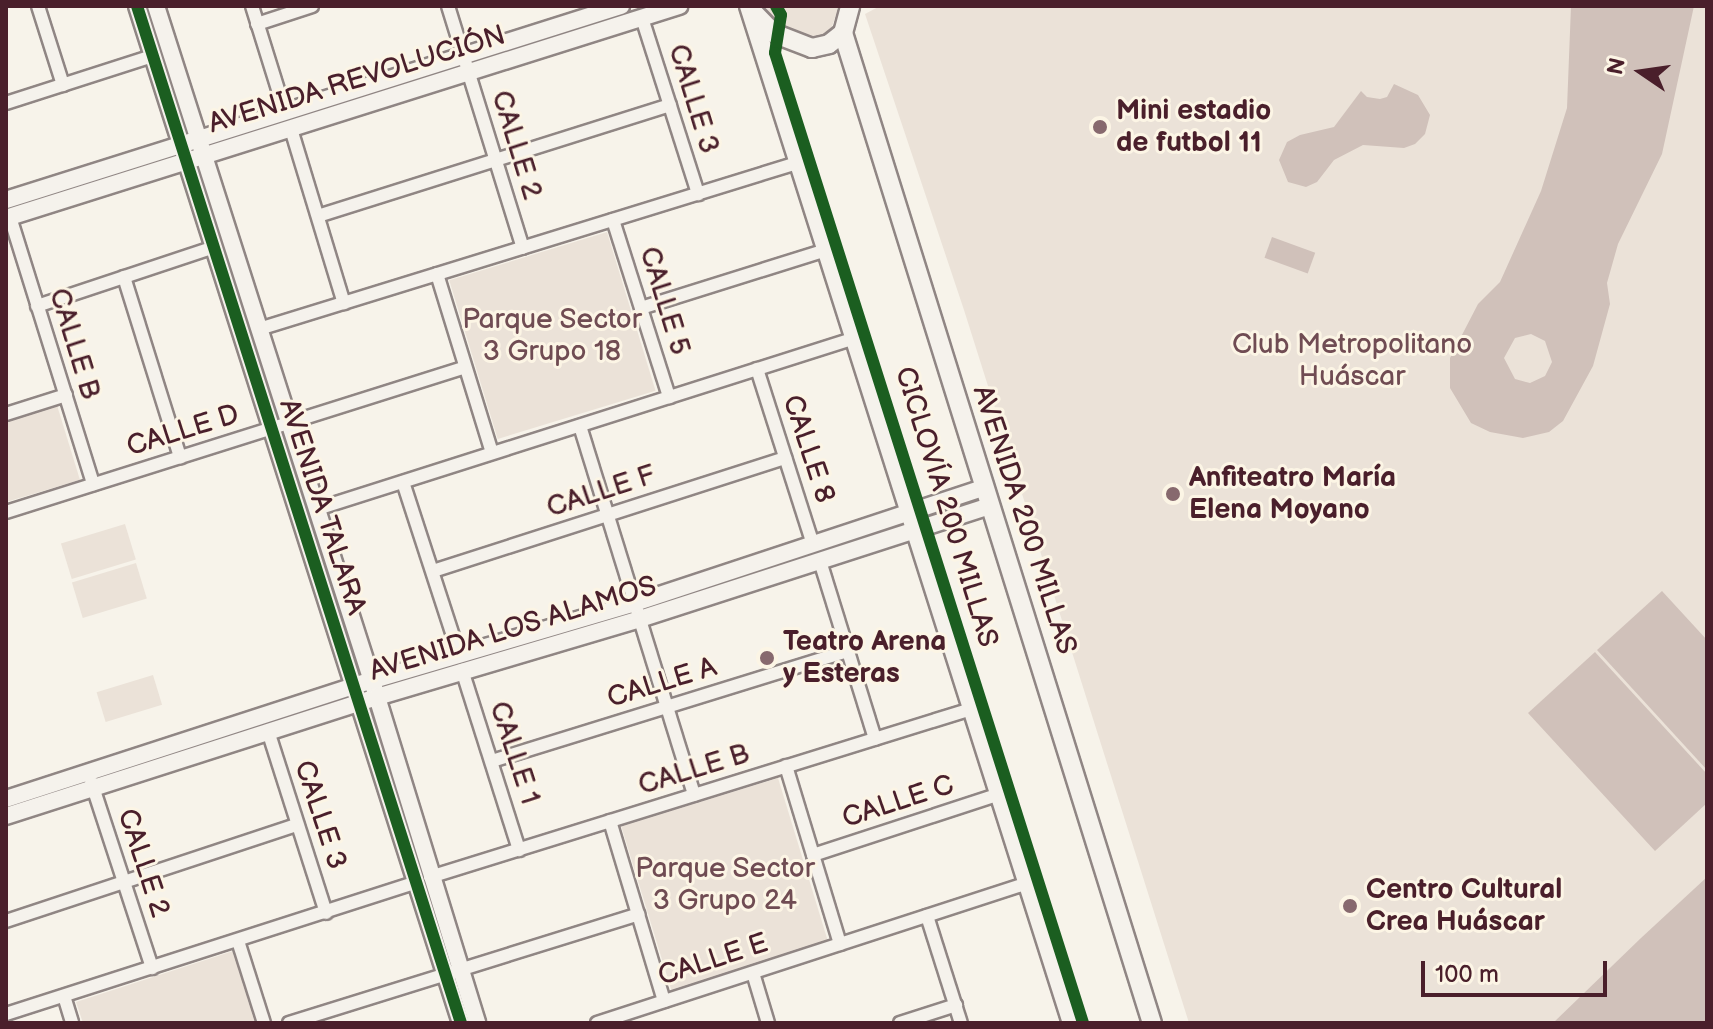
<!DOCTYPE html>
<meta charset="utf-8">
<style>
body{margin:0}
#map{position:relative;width:1713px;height:1029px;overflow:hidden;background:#f7f3ea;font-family:"Balsamiq Sans",sans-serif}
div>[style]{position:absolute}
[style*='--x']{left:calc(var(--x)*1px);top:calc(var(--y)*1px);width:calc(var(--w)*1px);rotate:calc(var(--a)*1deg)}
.green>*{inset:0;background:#ebe2d8;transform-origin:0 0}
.water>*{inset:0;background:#d0c1ba;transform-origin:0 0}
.roads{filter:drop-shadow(2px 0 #908684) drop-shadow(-2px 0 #908684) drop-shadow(0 2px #908684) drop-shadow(0 -2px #908684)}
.minor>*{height:12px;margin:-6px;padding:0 6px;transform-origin:6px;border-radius:6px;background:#f5f2ec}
.tertiary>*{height:16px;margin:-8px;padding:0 8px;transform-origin:8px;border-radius:8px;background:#f5f2ec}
.secondary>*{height:18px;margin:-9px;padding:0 9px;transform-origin:9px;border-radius:9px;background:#f5f2ec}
.cycleway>*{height:12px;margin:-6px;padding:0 6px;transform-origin:6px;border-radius:6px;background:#1b5e20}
.dots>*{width:22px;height:22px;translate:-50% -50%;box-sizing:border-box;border:4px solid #fcf5e5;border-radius:50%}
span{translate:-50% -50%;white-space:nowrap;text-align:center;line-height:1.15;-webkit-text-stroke:6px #fcf5e5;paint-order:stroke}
.street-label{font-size:28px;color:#4a1f2b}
.poi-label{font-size:28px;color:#4a1f2b;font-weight:700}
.left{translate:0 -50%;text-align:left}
.park-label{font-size:28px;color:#704c53}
.frame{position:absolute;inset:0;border:8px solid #4a1f2b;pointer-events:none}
.north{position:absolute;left:1601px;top:32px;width:80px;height:80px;-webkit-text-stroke:6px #fcf5e5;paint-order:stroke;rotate:283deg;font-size:22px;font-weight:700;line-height:32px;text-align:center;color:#4a1f2b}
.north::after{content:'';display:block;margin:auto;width:28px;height:36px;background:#4a1f2b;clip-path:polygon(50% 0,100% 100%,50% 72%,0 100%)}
.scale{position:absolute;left:1421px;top:961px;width:186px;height:36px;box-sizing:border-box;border:4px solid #4a1f2b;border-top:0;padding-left:10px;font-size:24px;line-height:28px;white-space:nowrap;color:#4a1f2b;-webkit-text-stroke:6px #fcf5e5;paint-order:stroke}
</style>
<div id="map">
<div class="green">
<i style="clip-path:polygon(759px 6px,837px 6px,837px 12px,830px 32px,808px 39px,787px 31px)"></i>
<i style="clip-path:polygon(880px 6px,1707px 6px,1707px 1023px,1189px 1023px,964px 310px,865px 14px)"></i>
<i style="left:607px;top:232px;width:166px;height:165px;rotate:73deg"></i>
<i style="clip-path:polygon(56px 402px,80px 480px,6px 502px,6px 418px)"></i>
<i style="left:125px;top:524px;width:37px;height:67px;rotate:73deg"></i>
<i style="left:136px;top:563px;width:37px;height:67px;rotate:73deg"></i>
<i style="left:153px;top:675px;width:31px;height:59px;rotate:73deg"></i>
<i style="left:778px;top:778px;width:172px;height:164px;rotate:73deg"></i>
<i style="clip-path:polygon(233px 951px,255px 1023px,83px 1023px,76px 1002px)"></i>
</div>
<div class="water">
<i style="clip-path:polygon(evenodd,1571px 6px,1694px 6px,1662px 154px,1618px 244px,1607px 283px,1610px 304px,1593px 366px,1563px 421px,1549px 432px,1523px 438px,1490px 432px,1471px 423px,1450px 388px,1450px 358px,1478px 304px,1500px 282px,1541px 191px,1567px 108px,1571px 6px,1531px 334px,1545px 341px,1552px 362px,1545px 376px,1530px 383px,1515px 379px,1504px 358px,1515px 338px,1531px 334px)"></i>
<i style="clip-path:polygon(1394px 84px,1418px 95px,1430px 115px,1425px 134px,1415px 144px,1404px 148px,1363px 145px,1334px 160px,1317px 182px,1306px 187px,1288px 182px,1279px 160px,1287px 142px,1300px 135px,1334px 127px,1361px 91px,1367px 97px,1380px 99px,1387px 97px)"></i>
<i style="left:1272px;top:237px;width:46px;height:22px;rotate:20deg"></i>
<i style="clip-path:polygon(1662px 591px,1707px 640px,1707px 770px,1597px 650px)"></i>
<i style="clip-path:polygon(1595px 652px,1707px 774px,1707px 803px,1655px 851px,1528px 713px)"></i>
<i style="clip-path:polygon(1707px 877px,1707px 1023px,1553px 1023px,1641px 938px)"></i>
</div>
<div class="roads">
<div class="minor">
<i style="--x:38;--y:6;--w:83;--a:72.4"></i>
<i style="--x:252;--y:6;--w:111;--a:72.7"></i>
<i style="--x:448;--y:6;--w:253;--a:72.8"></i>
<i style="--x:642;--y:18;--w:185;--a:72.3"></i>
<i style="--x:257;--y:24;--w:58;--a:-18.1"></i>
<i style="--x:6;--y:103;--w:153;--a:-17.8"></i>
<i style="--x:291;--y:129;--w:182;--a:73.1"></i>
<i style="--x:318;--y:216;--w:369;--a:-17.5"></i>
<i style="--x:10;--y:217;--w:280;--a:72.7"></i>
<i style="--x:613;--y:220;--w:186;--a:72.4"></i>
<i style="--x:437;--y:274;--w:187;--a:72.9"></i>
<i style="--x:124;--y:277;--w:189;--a:72.7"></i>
<i style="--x:37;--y:306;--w:187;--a:-18.4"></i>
<i style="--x:641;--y:308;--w:194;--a:-17.4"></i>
<i style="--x:259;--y:329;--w:563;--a:-17.15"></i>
<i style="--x:757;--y:369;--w:184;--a:72.3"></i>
<i style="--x:6;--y:414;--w:63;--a:-17.6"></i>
<i style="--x:580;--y:426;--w:386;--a:72.8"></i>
<i style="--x:403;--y:482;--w:181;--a:72"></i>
<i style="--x:317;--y:509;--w:565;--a:-17.63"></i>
<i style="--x:6;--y:512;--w:481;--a:-17.5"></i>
<i style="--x:820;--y:561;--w:186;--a:72.8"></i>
<i style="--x:433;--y:571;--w:370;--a:-17.8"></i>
<i style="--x:462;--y:670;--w:189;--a:72.4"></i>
<i style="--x:268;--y:731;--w:191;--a:72.3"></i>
<i style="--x:492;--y:761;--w:372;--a:-17.2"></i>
<i style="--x:786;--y:766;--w:186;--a:73.1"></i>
<i style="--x:91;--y:781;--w:197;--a:71.9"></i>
<i style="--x:610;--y:821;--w:188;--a:73.3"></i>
<i style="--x:813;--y:855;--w:194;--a:-18.1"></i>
<i style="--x:430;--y:877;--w:566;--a:-17.25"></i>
<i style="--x:927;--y:916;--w:112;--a:72.4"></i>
<i style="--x:6;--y:921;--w:306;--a:-18.3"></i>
<i style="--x:238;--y:941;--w:86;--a:72.4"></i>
<i style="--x:753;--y:973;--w:52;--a:73.3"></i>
<i style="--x:64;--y:996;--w:28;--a:73"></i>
<i style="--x:6;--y:1014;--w:431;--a:-17.8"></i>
<i style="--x:289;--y:1023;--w:366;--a:-17.3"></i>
<i style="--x:597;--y:1023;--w:451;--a:-18"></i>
<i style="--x:900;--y:1023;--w:59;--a:-17.8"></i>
</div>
<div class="tertiary">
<i style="--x:137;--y:6;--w:1067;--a:72.33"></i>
<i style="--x:156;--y:6;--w:725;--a:72.26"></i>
<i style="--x:377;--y:697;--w:341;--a:72.9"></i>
<i style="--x:6;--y:200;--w:645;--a:-17.51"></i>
<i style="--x:6;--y:218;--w:706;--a:-17.48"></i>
<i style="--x:6;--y:799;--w:365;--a:-18"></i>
<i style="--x:353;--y:686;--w:294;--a:-16.4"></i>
<i style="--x:635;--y:603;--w:367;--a:-18.3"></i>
<i style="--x:6;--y:816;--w:390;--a:-17.8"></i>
<i style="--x:377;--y:697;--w:274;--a:-16.5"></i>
<i style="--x:640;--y:619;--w:368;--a:-17.9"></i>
</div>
<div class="secondary">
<i style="--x:749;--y:6;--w:1067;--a:72.38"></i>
<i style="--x:753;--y:12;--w:29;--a:46"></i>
<i style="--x:773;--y:33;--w:42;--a:21"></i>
<i style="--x:812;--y:48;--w:17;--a:-13"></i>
<i style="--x:829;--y:44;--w:18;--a:-38"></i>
<i style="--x:843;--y:33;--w:28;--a:-75"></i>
<i style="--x:843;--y:33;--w:1037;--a:72.67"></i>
</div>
</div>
<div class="cycleway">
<i style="--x:137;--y:6;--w:1067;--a:72.33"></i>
<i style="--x:776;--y:6;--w:10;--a:61"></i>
<i style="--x:781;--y:15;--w:38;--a:99"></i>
<i style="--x:775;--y:53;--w:1018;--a:72.38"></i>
</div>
<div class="dots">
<i style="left:1100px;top:127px;background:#87696e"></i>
<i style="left:1173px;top:494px;background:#87696e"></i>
<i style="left:767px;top:658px;background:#87696e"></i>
<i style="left:1350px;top:906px;background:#87696e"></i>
</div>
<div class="street-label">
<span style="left:357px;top:80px;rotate:-17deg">AVENIDA REVOLUCIÓN</span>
<span style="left:693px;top:99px;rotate:73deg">CALLE 3</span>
<span style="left:516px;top:145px;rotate:73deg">CALLE 2</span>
<span style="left:664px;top:301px;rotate:73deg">CALLE 5</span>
<span style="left:74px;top:344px;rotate:73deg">CALLE B</span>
<span style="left:183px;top:431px;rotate:-17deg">CALLE D</span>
<span style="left:808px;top:449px;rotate:72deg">CALLE 8</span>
<span style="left:601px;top:492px;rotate:-18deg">CALLE F</span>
<span style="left:322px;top:507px;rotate:72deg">AVENIDA TALARA</span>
<span style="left:946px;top:507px;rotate:73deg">CICLOVÍA 200 MILLAS</span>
<span style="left:1024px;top:520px;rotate:72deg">AVENIDA 200 MILLAS</span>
<span style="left:513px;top:629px;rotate:-17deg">AVENIDA LOS ALAMOS</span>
<span style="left:662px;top:683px;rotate:-17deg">CALLE A</span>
<span style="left:514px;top:753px;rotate:72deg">CALLE 1</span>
<span style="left:694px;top:770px;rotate:-17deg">CALLE B</span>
<span style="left:898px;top:802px;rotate:-18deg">CALLE C</span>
<span style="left:320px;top:815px;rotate:72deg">CALLE 3</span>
<span style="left:143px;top:863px;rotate:72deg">CALLE 2</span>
<span style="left:713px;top:960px;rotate:-18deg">CALLE E</span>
</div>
<div class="poi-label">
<span class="left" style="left:1116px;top:127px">Mini estadio<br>de futbol 11</span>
<span class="left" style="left:1189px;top:494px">Anfiteatro María<br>Elena Moyano</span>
<span class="left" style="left:783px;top:658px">Teatro Arena<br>y Esteras</span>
<span class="left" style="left:1366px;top:906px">Centro Cultural<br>Crea Huáscar</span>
</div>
<div class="park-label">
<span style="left:552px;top:336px">Parque Sector<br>3 Grupo 18</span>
<span style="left:1352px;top:361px">Club Metropolitano<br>Huáscar</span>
<span style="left:725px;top:885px">Parque Sector<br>3 Grupo 24</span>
</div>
<div class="frame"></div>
<div class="north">N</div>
<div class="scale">100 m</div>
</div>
